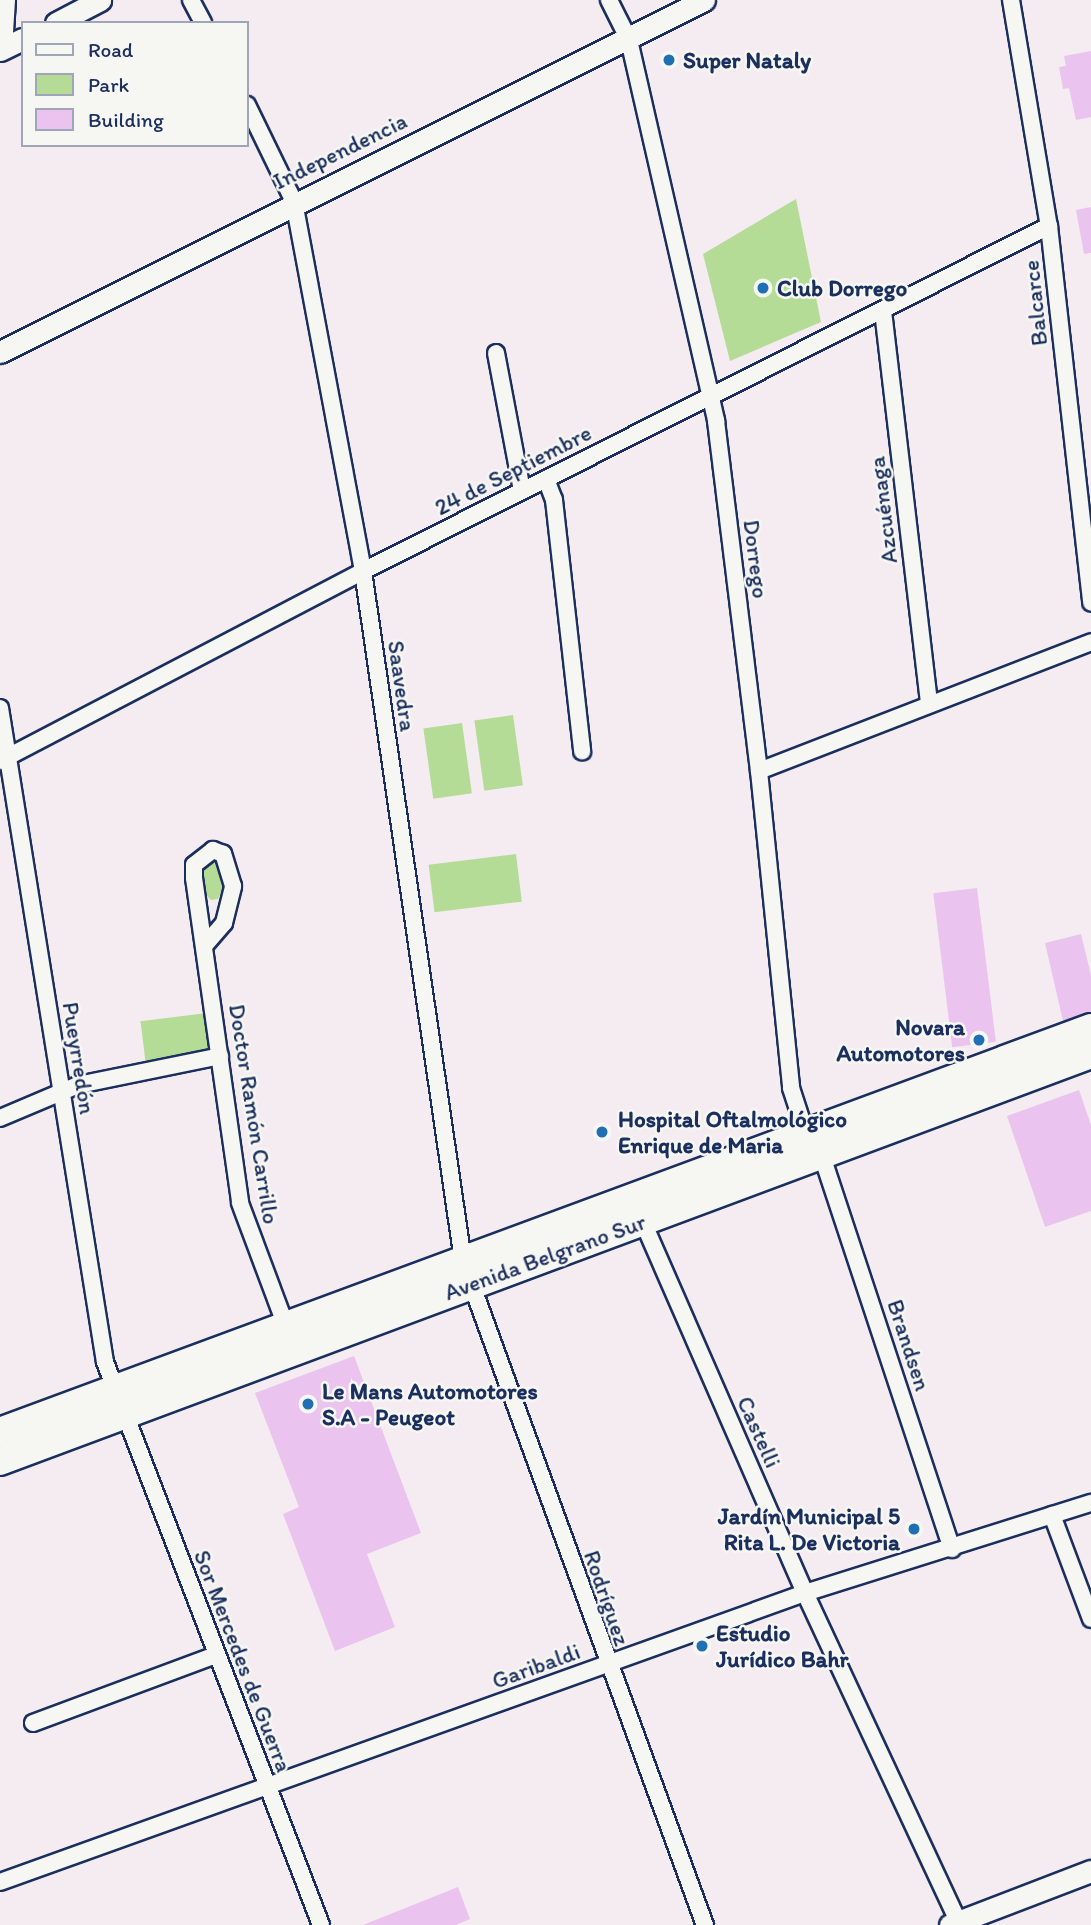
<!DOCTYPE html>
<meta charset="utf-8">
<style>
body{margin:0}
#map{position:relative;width:1091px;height:1925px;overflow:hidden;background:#f4ecf1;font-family:Itim,sans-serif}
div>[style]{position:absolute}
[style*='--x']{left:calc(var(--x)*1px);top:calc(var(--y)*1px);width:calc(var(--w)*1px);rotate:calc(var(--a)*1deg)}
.green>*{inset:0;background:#b5dc97;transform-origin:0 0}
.building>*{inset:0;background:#eac4ee;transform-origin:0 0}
.roads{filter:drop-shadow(2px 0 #1b2f5e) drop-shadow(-2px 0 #1b2f5e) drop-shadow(0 2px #1b2f5e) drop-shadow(0 -2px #1b2f5e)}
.street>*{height:16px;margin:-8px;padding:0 8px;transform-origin:8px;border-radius:8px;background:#f6f6f2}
.secondary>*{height:21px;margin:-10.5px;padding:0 10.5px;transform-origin:10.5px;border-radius:10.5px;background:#f6f6f2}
.highway>*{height:28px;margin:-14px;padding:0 14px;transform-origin:14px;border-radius:14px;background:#f6f6f2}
.dots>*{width:19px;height:19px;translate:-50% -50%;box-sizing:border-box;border:4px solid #f6f6f2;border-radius:50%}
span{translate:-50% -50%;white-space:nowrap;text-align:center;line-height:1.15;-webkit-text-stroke:5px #f6f6f2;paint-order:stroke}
.poi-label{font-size:23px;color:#1b2f5e;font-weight:700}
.left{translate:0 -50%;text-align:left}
.right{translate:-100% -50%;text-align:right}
.street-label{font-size:23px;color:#1b2f5e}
.legend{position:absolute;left:21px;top:21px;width:228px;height:126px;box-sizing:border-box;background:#f6f6f2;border:2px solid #9ea6b7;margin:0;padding:9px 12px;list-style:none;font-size:21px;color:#1b2f5e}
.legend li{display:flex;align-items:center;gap:14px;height:35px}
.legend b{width:35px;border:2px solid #9ea6b7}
</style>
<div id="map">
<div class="green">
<i style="clip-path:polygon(796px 199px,821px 322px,730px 361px,703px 254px)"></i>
<i style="left:513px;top:715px;width:71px;height:39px;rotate:82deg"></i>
<i style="left:462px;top:723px;width:71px;height:39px;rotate:82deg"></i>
<i style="left:516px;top:854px;width:48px;height:88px;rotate:83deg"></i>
<i style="clip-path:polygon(210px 859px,219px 861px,226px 880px,218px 899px,211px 900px,203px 892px,201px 877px)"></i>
<i style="left:207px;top:1013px;width:40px;height:67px;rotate:83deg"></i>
</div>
<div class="building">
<i style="clip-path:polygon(1091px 51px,1091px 117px,1076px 120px,1069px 88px,1063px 89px,1059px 67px,1066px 66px,1064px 56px)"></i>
<i style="clip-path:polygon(1091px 207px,1091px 253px,1084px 254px,1076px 210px)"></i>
<i style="left:977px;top:888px;width:155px;height:44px;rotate:83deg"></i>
<i style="clip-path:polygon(1081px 934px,1091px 975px,1091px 1012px,1063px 1021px,1045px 943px)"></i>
<i style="clip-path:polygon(1079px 1090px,1091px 1125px,1091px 1211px,1045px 1227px,1007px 1116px)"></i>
<i style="clip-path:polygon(354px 1356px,421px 1533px,367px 1554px,395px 1627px,335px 1651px,283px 1514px,299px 1507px,255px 1393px)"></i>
<i style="clip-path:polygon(458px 1887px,470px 1919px,456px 1925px,363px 1925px)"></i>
</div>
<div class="roads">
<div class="street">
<i style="--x:191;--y:0;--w:26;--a:62"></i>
<i style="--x:609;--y:0;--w:45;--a:63.4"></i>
<i style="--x:629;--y:40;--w:391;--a:77.1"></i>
<i style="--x:716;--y:421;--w:353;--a:83"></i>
<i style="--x:759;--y:771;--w:319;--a:84.2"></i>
<i style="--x:791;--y:1088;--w:48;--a:71.9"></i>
<i style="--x:1011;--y:0;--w:229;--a:80.5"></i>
<i style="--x:1049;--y:226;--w:379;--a:83.6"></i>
<i style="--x:4;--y:48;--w:48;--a:-86.4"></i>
<i style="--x:247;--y:105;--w:108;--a:64.1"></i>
<i style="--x:294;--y:202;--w:375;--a:79.4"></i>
<i style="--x:363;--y:571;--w:697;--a:81.75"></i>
<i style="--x:463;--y:1261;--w:707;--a:69.98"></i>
<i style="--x:883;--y:311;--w:395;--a:83.3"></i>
<i style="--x:496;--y:353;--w:140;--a:79.3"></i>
<i style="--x:546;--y:479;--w:22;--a:69"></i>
<i style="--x:554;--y:500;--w:253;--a:83.6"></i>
<i style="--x:0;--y:708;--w:662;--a:80.88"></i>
<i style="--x:105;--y:1362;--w:603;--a:69.01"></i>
<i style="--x:0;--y:761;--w:410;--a:-27.6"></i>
<i style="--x:363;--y:571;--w:768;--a:-26.7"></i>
<i style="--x:759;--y:771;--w:356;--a:-21.2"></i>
<i style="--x:205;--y:945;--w:29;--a:-49"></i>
<i style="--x:224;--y:923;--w:38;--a:-76"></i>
<i style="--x:233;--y:886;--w:34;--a:-107"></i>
<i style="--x:223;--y:854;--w:11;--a:-158"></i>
<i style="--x:213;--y:850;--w:24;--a:142"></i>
<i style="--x:194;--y:865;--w:13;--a:90"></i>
<i style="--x:194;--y:878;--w:328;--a:81.9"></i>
<i style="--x:240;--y:1203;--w:131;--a:69.5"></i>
<i style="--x:0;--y:1118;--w:85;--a:-22.9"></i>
<i style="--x:78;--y:1085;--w:145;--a:-11.5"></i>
<i style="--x:822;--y:1156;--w:414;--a:71.7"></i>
<i style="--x:643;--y:1222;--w:405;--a:66.4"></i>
<i style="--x:805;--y:1593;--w:366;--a:65"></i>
<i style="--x:1052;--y:1515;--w:111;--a:69.4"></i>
<i style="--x:33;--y:1723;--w:195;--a:-20.4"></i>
<i style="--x:0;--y:1882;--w:855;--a:-19.75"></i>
<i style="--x:805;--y:1593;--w:300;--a:-17.5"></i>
</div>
<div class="secondary">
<i style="--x:56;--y:23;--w:50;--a:-27.6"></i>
<i style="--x:0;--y:50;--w:25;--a:-26"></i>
<i style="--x:0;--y:352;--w:787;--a:-26.57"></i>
<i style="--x:950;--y:1925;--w:151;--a:-21"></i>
</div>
<div class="highway">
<i style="--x:0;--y:1432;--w:1163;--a:-20.32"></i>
<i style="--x:0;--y:1461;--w:1164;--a:-20.46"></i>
</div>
</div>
<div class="dots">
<i style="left:669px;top:60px;background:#1f6fb2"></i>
<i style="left:763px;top:288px;background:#1f6fb2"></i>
<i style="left:979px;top:1040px;background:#1f6fb2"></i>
<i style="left:602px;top:1132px;background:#1f6fb2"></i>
<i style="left:308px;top:1404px;background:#1f6fb2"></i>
<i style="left:914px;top:1529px;background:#1f6fb2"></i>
<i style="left:702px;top:1646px;background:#1f6fb2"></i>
</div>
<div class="poi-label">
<span class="left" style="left:683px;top:60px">Super Nataly</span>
<span class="left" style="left:777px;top:288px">Club Dorrego</span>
<span class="right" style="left:965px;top:1040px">Novara<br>Automotores</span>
<span class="left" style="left:618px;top:1132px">Hospital Oftalmológico<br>Enrique de Maria</span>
<span class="left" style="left:322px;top:1404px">Le Mans Automotores<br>S.A - Peugeot</span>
<span class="right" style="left:900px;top:1529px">Jardín Municipal 5<br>Rita L. De Victoria</span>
<span class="left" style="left:716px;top:1646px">Estudio<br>Jurídico Bahr</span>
</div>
<div class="street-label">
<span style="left:340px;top:151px;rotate:-26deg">Independencia</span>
<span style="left:1035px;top:303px;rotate:-96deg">Balcarce</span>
<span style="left:513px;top:470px;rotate:-27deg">24 de Septiembre</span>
<span style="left:883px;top:510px;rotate:-97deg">Azcuénaga</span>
<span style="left:756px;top:559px;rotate:83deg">Dorrego</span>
<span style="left:402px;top:686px;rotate:82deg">Saavedra</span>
<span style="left:79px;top:1058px;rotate:81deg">Pueyrredón</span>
<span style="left:254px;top:1114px;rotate:81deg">Doctor Ramón Carrillo</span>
<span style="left:545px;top:1257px;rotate:-20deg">Avenida Belgrano Sur</span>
<span style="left:909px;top:1345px;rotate:72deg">Brandsen</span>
<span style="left:759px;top:1432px;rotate:66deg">Castelli</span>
<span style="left:607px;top:1598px;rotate:71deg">Rodríguez</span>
<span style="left:243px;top:1661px;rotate:69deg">Sor Mercedes de Guerra</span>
<span style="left:536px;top:1666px;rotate:-20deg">Garibaldi</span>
</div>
<ul class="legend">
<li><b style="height:9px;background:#f6f6f2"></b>Road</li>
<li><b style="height:19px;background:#b5dc97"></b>Park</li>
<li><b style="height:19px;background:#eac4ee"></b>Building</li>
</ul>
</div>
